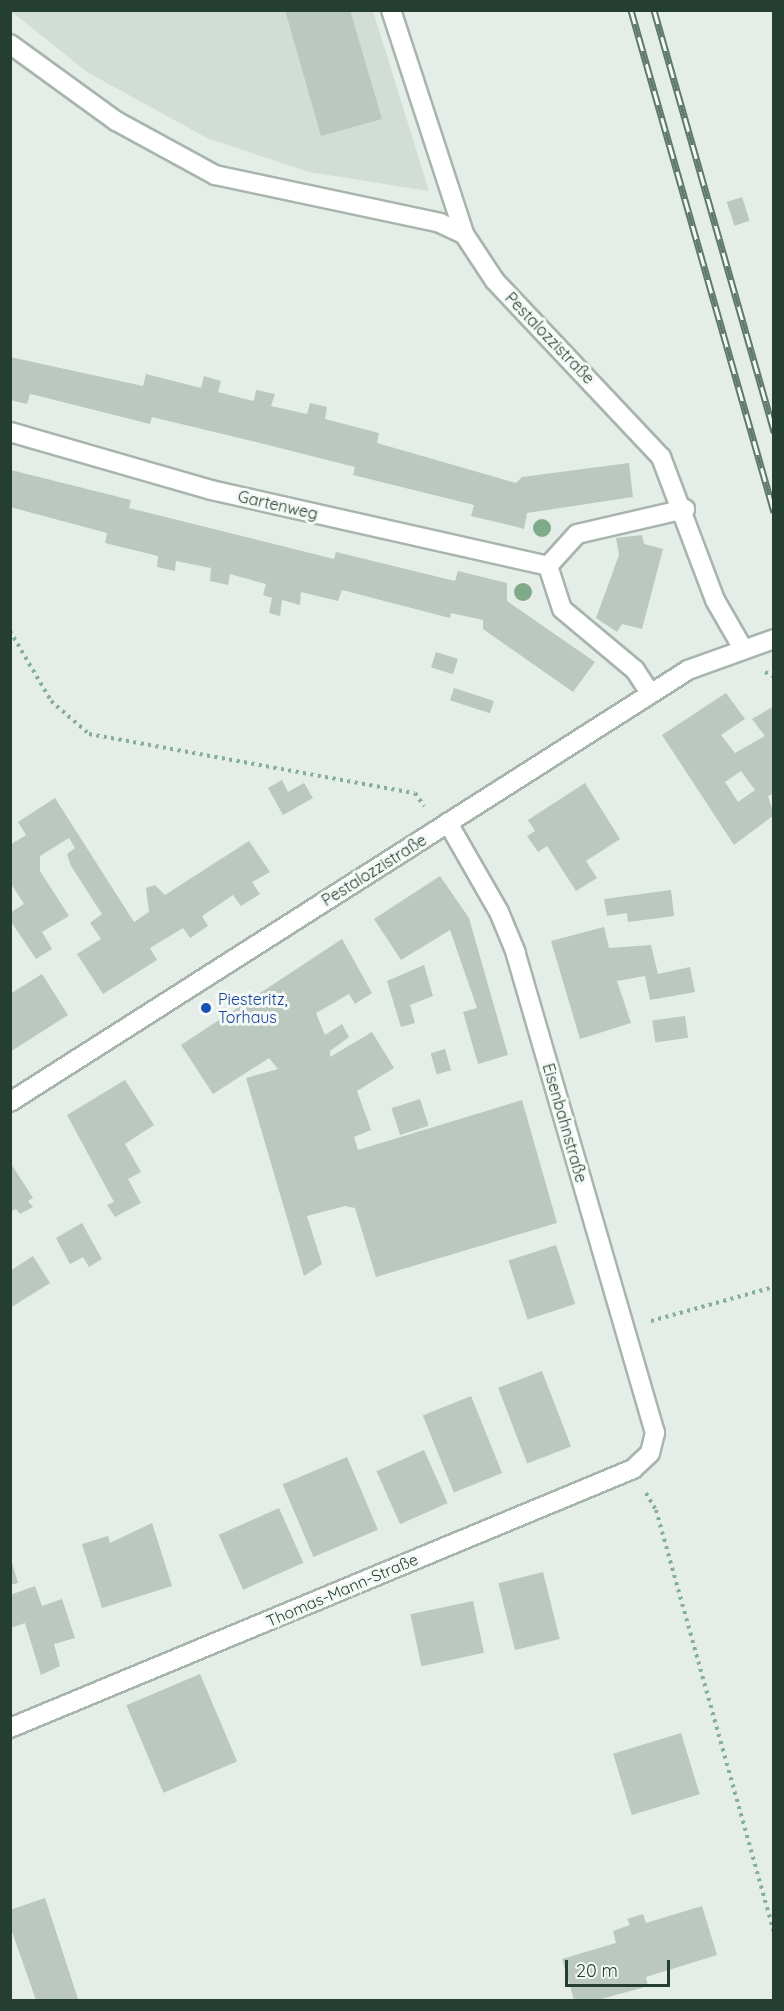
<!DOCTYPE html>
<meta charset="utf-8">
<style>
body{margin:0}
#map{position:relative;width:784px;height:2011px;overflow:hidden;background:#e4ede7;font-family:Quicksand,sans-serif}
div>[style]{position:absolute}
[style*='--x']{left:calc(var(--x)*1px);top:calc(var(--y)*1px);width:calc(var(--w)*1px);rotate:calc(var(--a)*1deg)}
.built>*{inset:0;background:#d2ddd6}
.building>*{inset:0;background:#bac8c0;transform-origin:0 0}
.path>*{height:4px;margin-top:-2px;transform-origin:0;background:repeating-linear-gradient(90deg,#86af9b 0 3px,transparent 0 7.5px)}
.roads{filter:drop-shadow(2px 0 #a7b5ad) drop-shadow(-2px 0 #a7b5ad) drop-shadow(0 2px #a7b5ad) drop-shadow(0 -2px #a7b5ad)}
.minor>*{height:18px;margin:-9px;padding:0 9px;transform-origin:9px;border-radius:9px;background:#fff}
.rail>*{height:7px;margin-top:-3.5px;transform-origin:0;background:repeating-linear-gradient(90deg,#f5f9f6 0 14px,#5f796d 0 28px);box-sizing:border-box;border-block:2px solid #5f796d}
.trees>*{width:18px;height:18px;margin:-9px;border-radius:50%;background:#81aa8a}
.dots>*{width:16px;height:16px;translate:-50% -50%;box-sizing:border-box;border:3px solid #f5f9f6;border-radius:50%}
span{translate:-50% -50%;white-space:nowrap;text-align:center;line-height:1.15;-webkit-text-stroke:6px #f5f9f6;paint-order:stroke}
.street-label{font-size:16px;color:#243e32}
.transit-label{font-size:16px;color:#164399}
.left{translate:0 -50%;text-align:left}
.frame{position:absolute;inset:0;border:12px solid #243e32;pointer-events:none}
.scale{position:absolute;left:565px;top:1960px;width:105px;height:27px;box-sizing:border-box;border:3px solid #243e32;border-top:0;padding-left:8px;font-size:18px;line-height:21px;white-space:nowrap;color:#243e32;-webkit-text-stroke:4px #f5f9f6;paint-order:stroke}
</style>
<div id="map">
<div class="built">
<i style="clip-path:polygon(11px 11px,373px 11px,429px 191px,309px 172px,207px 138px,87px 72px)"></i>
</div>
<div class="building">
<i style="clip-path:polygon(285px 10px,350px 10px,382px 119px,321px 136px)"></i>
<i style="left:742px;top:197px;width:25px;height:16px;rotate:72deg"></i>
<i style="clip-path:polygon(10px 357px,143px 386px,146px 374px,201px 388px,204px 376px,221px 381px,218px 392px,245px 399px,254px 401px,256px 390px,275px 394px,271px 406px,307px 414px,310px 403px,327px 407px,325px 419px,379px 433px,377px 443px,516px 483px,522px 477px,629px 463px,633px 497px,527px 513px,524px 529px,517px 527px,471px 516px,474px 505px,353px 475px,355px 467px,264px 444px,152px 417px,150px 424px,35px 395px,30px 394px,27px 404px,10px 400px)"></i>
<i style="clip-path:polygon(10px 459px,11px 470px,131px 500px,129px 508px,306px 552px,334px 559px,336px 552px,455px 581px,458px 571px,507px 583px,507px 601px,595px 662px,573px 692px,483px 629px,483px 620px,451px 613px,450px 618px,342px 590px,338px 601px,301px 592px,300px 605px,282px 600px,280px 616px,269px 613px,272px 598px,263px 595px,266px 584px,230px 574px,228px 585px,210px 581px,211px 568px,176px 561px,175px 571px,157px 567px,158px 556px,105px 543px,107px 533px,10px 507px)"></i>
<i style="clip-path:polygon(642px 535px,644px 544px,663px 549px,642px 629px,622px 624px,617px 632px,596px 618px,619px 555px,616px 538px)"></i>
<i style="left:436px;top:652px;width:23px;height:16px;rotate:18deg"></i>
<i style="left:454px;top:688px;width:42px;height:13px;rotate:18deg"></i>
<i style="clip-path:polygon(evenodd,726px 693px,745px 719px,721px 735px,735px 753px,765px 736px,752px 719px,774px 706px,774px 793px,768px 796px,774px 815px,734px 845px,662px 735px,726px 693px,741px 771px,755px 790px,738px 802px,725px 782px,741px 771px)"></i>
<i style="clip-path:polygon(282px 780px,288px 792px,304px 783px,313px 798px,283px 815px,268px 788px)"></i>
<i style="clip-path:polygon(585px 783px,620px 839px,586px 861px,597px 878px,576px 891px,547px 846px,538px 852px,527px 836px,535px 831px,528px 820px)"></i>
<i style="clip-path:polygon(55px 798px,134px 922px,149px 912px,146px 888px,155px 885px,165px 895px,249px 841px,270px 872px,252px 882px,260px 894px,241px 906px,233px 895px,202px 916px,208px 926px,190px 938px,183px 928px,150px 948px,157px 960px,103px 994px,77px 954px,101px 939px,90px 923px,102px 914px,71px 866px,67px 854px,75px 848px,69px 838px,40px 856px,40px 871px,69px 916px,42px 932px,52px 949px,36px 959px,10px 920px,10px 913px,24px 904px,10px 882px,10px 845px,26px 835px,18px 822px)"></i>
<i style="clip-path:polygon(440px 876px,469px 918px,508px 1055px,478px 1064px,463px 1012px,477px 1008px,450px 930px,401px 960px,374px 919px)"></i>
<i style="clip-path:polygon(671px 890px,674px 916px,628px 922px,627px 913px,607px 916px,604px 899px)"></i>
<i style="clip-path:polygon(604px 927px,609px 948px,651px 945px,658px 974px,690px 967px,695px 992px,650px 1000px,645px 976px,617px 981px,631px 1023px,580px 1039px,551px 941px)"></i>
<i style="clip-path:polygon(342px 939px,372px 993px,355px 1004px,349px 994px,316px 1013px,325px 1035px,342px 1024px,349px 1037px,330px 1051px,330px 1057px,372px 1032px,394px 1068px,357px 1091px,371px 1130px,354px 1137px,358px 1150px,522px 1100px,557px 1223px,376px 1277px,355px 1208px,345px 1206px,307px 1216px,322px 1264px,304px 1276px,246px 1078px,278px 1069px,269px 1058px,213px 1094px,181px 1045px)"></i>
<i style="clip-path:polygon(424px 965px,433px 996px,410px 1005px,415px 1023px,401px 1027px,387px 981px)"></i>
<i style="clip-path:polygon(42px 974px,68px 1015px,10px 1052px,10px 994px)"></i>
<i style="left:685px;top:1016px;width:22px;height:33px;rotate:82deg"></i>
<i style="left:445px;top:1049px;width:22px;height:15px;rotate:74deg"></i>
<i style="clip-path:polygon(125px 1080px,154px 1125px,125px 1144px,141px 1172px,128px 1179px,141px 1203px,115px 1217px,107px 1205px,114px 1202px,67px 1115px)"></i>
<i style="left:420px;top:1099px;width:28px;height:30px;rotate:72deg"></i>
<i style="clip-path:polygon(10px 1162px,33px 1198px,28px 1201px,33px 1207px,20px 1214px,16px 1209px,10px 1212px)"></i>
<i style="clip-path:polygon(82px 1223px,102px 1259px,89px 1267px,83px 1257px,70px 1264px,56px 1238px)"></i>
<i style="left:556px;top:1245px;width:62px;height:50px;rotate:72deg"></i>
<i style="clip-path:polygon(33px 1256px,50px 1283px,10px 1308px,10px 1271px)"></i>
<i style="left:542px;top:1371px;width:81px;height:47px;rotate:69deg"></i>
<i style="left:471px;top:1396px;width:83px;height:52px;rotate:68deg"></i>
<i style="left:424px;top:1450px;width:58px;height:52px;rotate:66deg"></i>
<i style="left:347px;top:1457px;width:79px;height:70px;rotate:67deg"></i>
<i style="left:279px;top:1508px;width:60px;height:66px;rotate:66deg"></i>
<i style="clip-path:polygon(152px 1523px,172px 1586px,102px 1608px,82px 1544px,108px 1536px,110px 1543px)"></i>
<i style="clip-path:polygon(11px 1560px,18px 1583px,10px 1585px,10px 1561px)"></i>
<i style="left:543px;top:1572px;width:69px;height:46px;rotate:76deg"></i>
<i style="clip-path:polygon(35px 1586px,42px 1606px,62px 1599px,75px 1638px,54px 1644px,60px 1666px,41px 1675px,25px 1623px,10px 1628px,10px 1595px)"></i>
<i style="left:473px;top:1601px;width:53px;height:64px;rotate:78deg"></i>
<i style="left:200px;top:1674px;width:95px;height:80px;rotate:67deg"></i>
<i style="left:681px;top:1733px;width:64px;height:71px;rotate:73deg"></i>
<i style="clip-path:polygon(45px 1898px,78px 1999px,75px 2000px,36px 2000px,10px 1926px,10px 1910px)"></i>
<i style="clip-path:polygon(702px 1906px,717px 1955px,646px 1977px,648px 1986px,598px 2000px,574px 2000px,562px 1959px,616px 1943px,613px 1931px,630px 1925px,627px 1919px,643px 1914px,646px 1923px)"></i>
</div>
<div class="path">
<i style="--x:10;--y:631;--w:81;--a:59.6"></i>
<i style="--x:51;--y:701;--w:50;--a:41"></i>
<i style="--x:89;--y:734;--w:331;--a:10.3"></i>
<i style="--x:415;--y:793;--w:16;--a:55"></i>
<i style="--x:765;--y:672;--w:10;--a:29"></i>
<i style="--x:651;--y:1321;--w:128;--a:-15.5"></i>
<i style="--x:646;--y:1493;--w:20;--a:60"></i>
<i style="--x:656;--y:1510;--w:438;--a:74.4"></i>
</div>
<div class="roads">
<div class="minor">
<i style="--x:391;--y:10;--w:236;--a:71.9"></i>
<i style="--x:464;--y:234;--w:56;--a:56.6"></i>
<i style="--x:495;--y:281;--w:242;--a:46.7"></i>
<i style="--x:661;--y:457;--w:153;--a:69.3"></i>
<i style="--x:715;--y:600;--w:54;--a:60.1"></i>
<i style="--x:10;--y:44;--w:131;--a:36"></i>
<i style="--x:116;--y:121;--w:113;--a:28.6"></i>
<i style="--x:215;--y:175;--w:230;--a:12"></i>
<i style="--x:440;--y:223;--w:26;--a:25"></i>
<i style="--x:10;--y:432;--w:209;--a:16.1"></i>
<i style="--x:211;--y:490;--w:345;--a:12.7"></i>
<i style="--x:650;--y:693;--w:27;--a:-123"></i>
<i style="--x:635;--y:670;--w:95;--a:-140.1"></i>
<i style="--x:562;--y:609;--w:45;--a:-108"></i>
<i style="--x:548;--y:566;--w:43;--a:-47.8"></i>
<i style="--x:577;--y:534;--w:111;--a:-13"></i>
<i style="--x:10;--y:1102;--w:804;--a:-32.5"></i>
<i style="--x:688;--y:670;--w:91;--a:-19.8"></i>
<i style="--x:10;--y:1728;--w:675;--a:-22.57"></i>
<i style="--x:633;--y:1469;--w:23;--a:-43"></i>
<i style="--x:650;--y:1453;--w:21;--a:-76"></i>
<i style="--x:655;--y:1433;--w:500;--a:-106.2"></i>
<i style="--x:516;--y:953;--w:44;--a:-112.5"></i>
<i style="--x:499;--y:912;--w:103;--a:-119.8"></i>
</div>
</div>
<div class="rail">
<i style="--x:631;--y:10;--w:522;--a:74.1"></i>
<i style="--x:654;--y:10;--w:439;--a:74.1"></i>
</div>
<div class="trees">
<i style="left:542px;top:528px"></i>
<i style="left:523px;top:592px"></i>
</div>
<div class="dots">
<i style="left:206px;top:1008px;background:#1a4fb4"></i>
</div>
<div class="street-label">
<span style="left:550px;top:338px;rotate:46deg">Pestalozzistraße</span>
<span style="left:278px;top:505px;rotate:13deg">Gartenweg</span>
<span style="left:374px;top:870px;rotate:-32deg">Pestalozzistraße</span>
<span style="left:565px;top:1123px;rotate:74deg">Eisenbahnstraße</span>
<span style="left:342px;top:1590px;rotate:-23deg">Thomas-Mann-Straße</span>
</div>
<div class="transit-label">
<span class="left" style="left:218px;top:1008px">Piesteritz,<br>Torhaus</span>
</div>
<div class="frame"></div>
<div class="scale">20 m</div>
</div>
